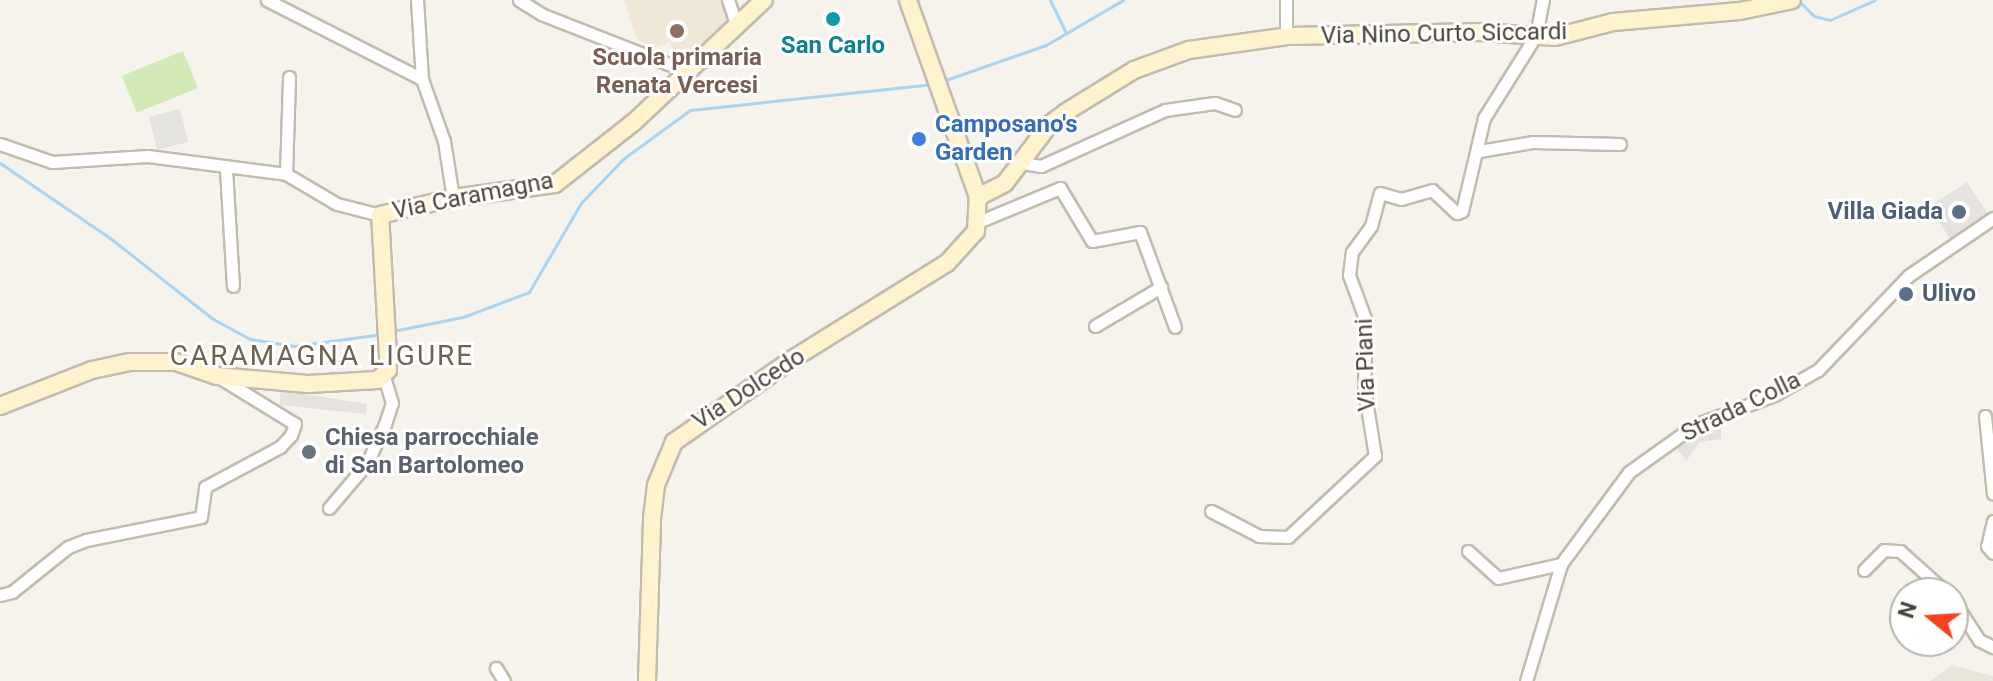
<!DOCTYPE html>
<style>
body{margin:0}
#map{position:relative;width:1993px;height:681px;overflow:hidden;background:#f6f3ec;font-family:Roboto,sans-serif}
div>[style]{position:absolute}
[style*='--x']{left:calc(var(--x)*1px);top:calc(var(--y)*1px);width:calc(var(--w)*1px);rotate:calc(var(--a)*1deg)}
.residential>*{inset:0;background:#eae5da}
.education>*{inset:0;background:#efe8d6}
.green>*{inset:0;background:#d2eab5;transform-origin:0 0}
.parking>*{inset:0;background:#e5e3e0;transform-origin:0 0}
.stream>*{height:3px;margin:-1.5px;padding:0 1.5px;transform-origin:1.5px;border-radius:1.5px;background:#a9d4f2}
.roads{filter:drop-shadow(2px 0 #c2bbae) drop-shadow(-2px 0 #c2bbae) drop-shadow(0 2px #c2bbae) drop-shadow(0 -2px #c2bbae)}
.street>*{height:11px;margin:-5.5px;padding:0 5.5px;transform-origin:5.5px;border-radius:5.5px;background:#fff}
.secondary>*{height:16px;margin:-8px;padding:0 8px;transform-origin:8px;border-radius:8px;background:#fff3cd}
.dots>*{width:22px;height:22px;translate:-50% -50%;box-sizing:border-box;border:4px solid #fff;border-radius:50%}
span{translate:-50% -50%;white-space:nowrap;text-align:center;line-height:1.15;-webkit-text-stroke:6px #fff;paint-order:stroke}
.street-label{font-size:24px;color:#4b4439}
.culture-label{font-size:24px;color:#0d838f;font-weight:700}
.education-label{font-size:24px;color:#785e54;font-weight:700}
.shop-label{font-size:24px;color:#366cbe;font-weight:700}
.left{translate:0 -50%;text-align:left}
.service-label{font-size:24px;color:#4e5e75;font-weight:700}
.right{translate:-100% -50%;text-align:right}
.worship-label{font-size:24px;color:#5b616d;font-weight:700}
.quarter-label{font-size:28px;color:#6e6250;letter-spacing:2px}
.north{position:absolute;left:1889px;top:577px;width:80px;height:80px;box-sizing:border-box;background:#fff;border:2px solid #b7b4b0;border-radius:50%;rotate:288deg;font-size:22px;font-weight:700;line-height:32px;text-align:center;color:#4b4439}
.north::after{content:'';display:block;margin:auto;width:28px;height:36px;background:#fc3f1d;clip-path:polygon(50% 0,100% 100%,50% 72%,0 100%)}
</style>
<div id="map">
<div class="residential">
<i style="clip-path:polygon(1952px 665px,1993px 676px,1993px 681px,1930px 681px)"></i>
</div>
<div class="education">
<i style="clip-path:polygon(624px 0,723px 0,731px 22px,689px 58px,675px 56px,670px 42px,655px 47px,637px 40px)"></i>
</div>
<div class="green">
<i style="left:183px;top:51px;width:40px;height:66px;rotate:68deg"></i>
</div>
<div class="parking">
<i style="left:180px;top:109px;width:34px;height:32px;rotate:76deg"></i>
<i style="left:1967px;top:182px;width:40px;height:45px;rotate:57deg"></i>
<i style="clip-path:polygon(280px 390px,367px 404px,366px 414px,280px 405px)"></i>
<i style="clip-path:polygon(1721px 420px,1721px 439px,1700px 442px,1686px 461px,1674px 445px)"></i>
</div>
<div class="stream">
<i style="--x:1050;--y:0;--w:37;--a:64"></i>
<i style="--x:1798;--y:0;--w:23;--a:45"></i>
<i style="--x:1814;--y:16;--w:16;--a:14"></i>
<i style="--x:1830;--y:20;--w:49;--a:-24"></i>
<i style="--x:943;--y:81;--w:109;--a:-19.3"></i>
<i style="--x:1046;--y:45;--w:89;--a:-30.3"></i>
<i style="--x:0;--y:163;--w:133;--a:34.3"></i>
<i style="--x:110;--y:238;--w:131;--a:38.2"></i>
<i style="--x:213;--y:319;--w:42;--a:28.4"></i>
<i style="--x:250;--y:339;--w:45;--a:9"></i>
<i style="--x:294;--y:346;--w:89;--a:-7.8"></i>
<i style="--x:393;--y:331;--w:71;--a:-11.3"></i>
<i style="--x:463;--y:317;--w:71;--a:-20.7"></i>
<i style="--x:529;--y:292;--w:103;--a:-59.7"></i>
<i style="--x:581;--y:203;--w:61;--a:-46.3"></i>
<i style="--x:623;--y:159;--w:83;--a:-36.2"></i>
<i style="--x:690;--y:110;--w:243;--a:-6.1"></i>
</div>
<div class="roads">
<div class="street">
<i style="--x:267;--y:0;--w:174;--a:27"></i>
<i style="--x:422;--y:79;--w:66;--a:70.5"></i>
<i style="--x:444;--y:141;--w:58;--a:81"></i>
<i style="--x:417;--y:0;--w:79;--a:86.4"></i>
<i style="--x:519;--y:0;--w:26;--a:32"></i>
<i style="--x:541;--y:14;--w:159;--a:21.4"></i>
<i style="--x:728;--y:0;--w:28;--a:71"></i>
<i style="--x:1286;--y:37;--w:37;--a:-90"></i>
<i style="--x:0;--y:144;--w:55;--a:19.1"></i>
<i style="--x:52;--y:162;--w:96;--a:-3.6"></i>
<i style="--x:148;--y:156;--w:139;--a:7.4"></i>
<i style="--x:286;--y:174;--w:59;--a:30.5"></i>
<i style="--x:337;--y:204;--w:44;--a:14.3"></i>
<i style="--x:1479;--y:151;--w:55;--a:-9.5"></i>
<i style="--x:1533;--y:142;--w:87;--a:1.3"></i>
<i style="--x:1022;--y:163;--w:19;--a:9"></i>
<i style="--x:1041;--y:166;--w:136;--a:-24.3"></i>
<i style="--x:1165;--y:110;--w:50;--a:-8"></i>
<i style="--x:1215;--y:103;--w:21;--a:19"></i>
<i style="--x:226;--y:169;--w:117;--a:86.6"></i>
<i style="--x:286;--y:174;--w:97;--a:-88.2"></i>
<i style="--x:978;--y:222;--w:89;--a:-22.5"></i>
<i style="--x:1060;--y:188;--w:62;--a:58.9"></i>
<i style="--x:1092;--y:241;--w:49;--a:-10.6"></i>
<i style="--x:1140;--y:232;--w:101;--a:69.8"></i>
<i style="--x:1095;--y:326;--w:77;--a:-30.6"></i>
<i style="--x:1985;--y:416;--w:78;--a:84.1"></i>
<i style="--x:329;--y:508;--w:59;--a:-49.8"></i>
<i style="--x:367;--y:463;--w:43;--a:-65.2"></i>
<i style="--x:385;--y:424;--w:22;--a:-72"></i>
<i style="--x:392;--y:403;--w:27;--a:-107"></i>
<i style="--x:1211;--y:511;--w:54;--a:27.5"></i>
<i style="--x:1259;--y:536;--w:29;--a:2"></i>
<i style="--x:1288;--y:537;--w:119;--a:-43"></i>
<i style="--x:1375;--y:456;--w:69;--a:-99.2"></i>
<i style="--x:1364;--y:388;--w:67;--a:-88.3"></i>
<i style="--x:1366;--y:321;--w:49;--a:-110.3"></i>
<i style="--x:1349;--y:275;--w:23;--a:-83"></i>
<i style="--x:1352;--y:252;--w:32;--a:-54"></i>
<i style="--x:1371;--y:226;--w:34;--a:-75"></i>
<i style="--x:1380;--y:193;--w:22;--a:16"></i>
<i style="--x:1401;--y:199;--w:32;--a:-16"></i>
<i style="--x:1432;--y:190;--w:34;--a:43"></i>
<i style="--x:1457;--y:213;--w:5;--a:-22"></i>
<i style="--x:1462;--y:211;--w:96;--a:-76.7"></i>
<i style="--x:1484;--y:118;--w:98;--a:-57.9"></i>
<i style="--x:1536;--y:35;--w:36;--a:-79"></i>
<i style="--x:1993;--y:521;--w:26;--a:103"></i>
<i style="--x:1987;--y:546;--w:9;--a:49"></i>
<i style="--x:1468;--y:551;--w:40;--a:42"></i>
<i style="--x:1498;--y:578;--w:65;--a:-12.5"></i>
<i style="--x:1864;--y:570;--w:28;--a:-45"></i>
<i style="--x:1884;--y:550;--w:16;--a:4"></i>
<i style="--x:1900;--y:551;--w:63;--a:41.8"></i>
<i style="--x:0;--y:595;--w:12;--a:-14"></i>
<i style="--x:12;--y:592;--w:72;--a:-38.8"></i>
<i style="--x:68;--y:547;--w:19;--a:-21"></i>
<i style="--x:86;--y:540;--w:117;--a:-11.3"></i>
<i style="--x:201;--y:517;--w:30;--a:-82"></i>
<i style="--x:205;--y:487;--w:85;--a:-28.1"></i>
<i style="--x:280;--y:447;--w:16;--a:-47"></i>
<i style="--x:291;--y:435;--w:12;--a:-70"></i>
<i style="--x:295;--y:424;--w:92;--a:-148.4"></i>
<i style="--x:1953;--y:600;--w:48;--a:57"></i>
<i style="--x:1979;--y:640;--w:16;--a:27"></i>
<i style="--x:496;--y:668;--w:15;--a:58"></i>
<i style="--x:1526;--y:681;--w:122;--a:-73.3"></i>
<i style="--x:1561;--y:564;--w:114;--a:-53.5"></i>
<i style="--x:1629;--y:472;--w:81;--a:-35.5"></i>
<i style="--x:1695;--y:425;--w:85;--a:-20.8"></i>
<i style="--x:1774;--y:395;--w:51;--a:-29.6"></i>
<i style="--x:1818;--y:370;--w:130;--a:-46.2"></i>
<i style="--x:1908;--y:276;--w:103;--a:-34.3"></i>
</div>
<div class="secondary">
<i style="--x:978;--y:197;--w:30;--a:-27"></i>
<i style="--x:1005;--y:183;--w:73;--a:-52.8"></i>
<i style="--x:1049;--y:125;--w:21;--a:-37"></i>
<i style="--x:1066;--y:112;--w:80;--a:-31.7"></i>
<i style="--x:1134;--y:70;--w:59;--a:-20"></i>
<i style="--x:1189;--y:50;--w:101;--a:-8"></i>
<i style="--x:1289;--y:36;--w:191;--a:-1.2"></i>
<i style="--x:1480;--y:32;--w:75;--a:3.8"></i>
<i style="--x:1555;--y:37;--w:60;--a:-14.5"></i>
<i style="--x:1613;--y:22;--w:127;--a:-5"></i>
<i style="--x:1740;--y:11;--w:53;--a:-11.9"></i>
<i style="--x:0;--y:406;--w:99;--a:-21.4"></i>
<i style="--x:92;--y:370;--w:39;--a:-12"></i>
<i style="--x:130;--y:362;--w:46;--a:0"></i>
<i style="--x:176;--y:362;--w:43;--a:18.9"></i>
<i style="--x:217;--y:376;--w:91;--a:5"></i>
<i style="--x:308;--y:384;--w:70;--a:-3.3"></i>
<i style="--x:378;--y:380;--w:14;--a:-45"></i>
<i style="--x:388;--y:370;--w:14;--a:-90"></i>
<i style="--x:388;--y:356;--w:141;--a:-93.2"></i>
<i style="--x:380;--y:215;--w:75;--a:-13.1"></i>
<i style="--x:453;--y:198;--w:103;--a:-7.8"></i>
<i style="--x:555;--y:184;--w:100;--a:-38.1"></i>
<i style="--x:634;--y:122;--w:178;--a:-43.2"></i>
<i style="--x:647;--y:681;--w:163;--a:-88.2"></i>
<i style="--x:652;--y:518;--w:33;--a:-83"></i>
<i style="--x:656;--y:485;--w:47;--a:-67.3"></i>
<i style="--x:674;--y:442;--w:143;--a:-35"></i>
<i style="--x:791;--y:360;--w:184;--a:-31.9"></i>
<i style="--x:947;--y:263;--w:43;--a:-47.8"></i>
<i style="--x:976;--y:231;--w:34;--a:-87"></i>
<i style="--x:978;--y:197;--w:209;--a:-109.6"></i>
</div>
</div>
<div class="dots">
<i style="left:833px;top:19px;background:#0f9aa8"></i>
<i style="left:677px;top:31px;background:#8d6e63"></i>
<i style="left:919px;top:139px;background:#3f7fe0"></i>
<i style="left:1959px;top:212px;background:#5c6f8a"></i>
<i style="left:1906px;top:294px;background:#5c6f8a"></i>
<i style="left:309px;top:452px;background:#6b7280"></i>
</div>
<div class="street-label">
<span style="left:1444px;top:34px;rotate:-1deg">Via Nino Curto Siccardi</span>
<span style="left:473px;top:196px;rotate:-11deg">Via Caramagna</span>
<span style="left:1366px;top:365px;rotate:-92deg">Via Piani</span>
<span style="left:749px;top:389px;rotate:-33deg">Via Dolcedo</span>
<span style="left:1741px;top:407px;rotate:-26deg">Strada Colla</span>
</div>
<div class="culture-label">
<span style="left:833px;top:46px">San Carlo</span>
</div>
<div class="education-label">
<span style="left:677px;top:72px">Scuola primaria<br>Renata Vercesi</span>
</div>
<div class="shop-label">
<span class="left" style="left:935px;top:139px">Camposano's<br>Garden</span>
</div>
<div class="service-label">
<span class="right" style="left:1943px;top:212px">Villa Giada</span>
<span class="left" style="left:1922px;top:294px">Ulivo</span>
</div>
<div class="worship-label">
<span class="left" style="left:325px;top:452px">Chiesa parrocchiale<br>di San Bartolomeo</span>
</div>
<div class="quarter-label">
<span style="left:322px;top:356px">CARAMAGNA LIGURE</span>
</div>
<div class="north">N</div>
</div>
